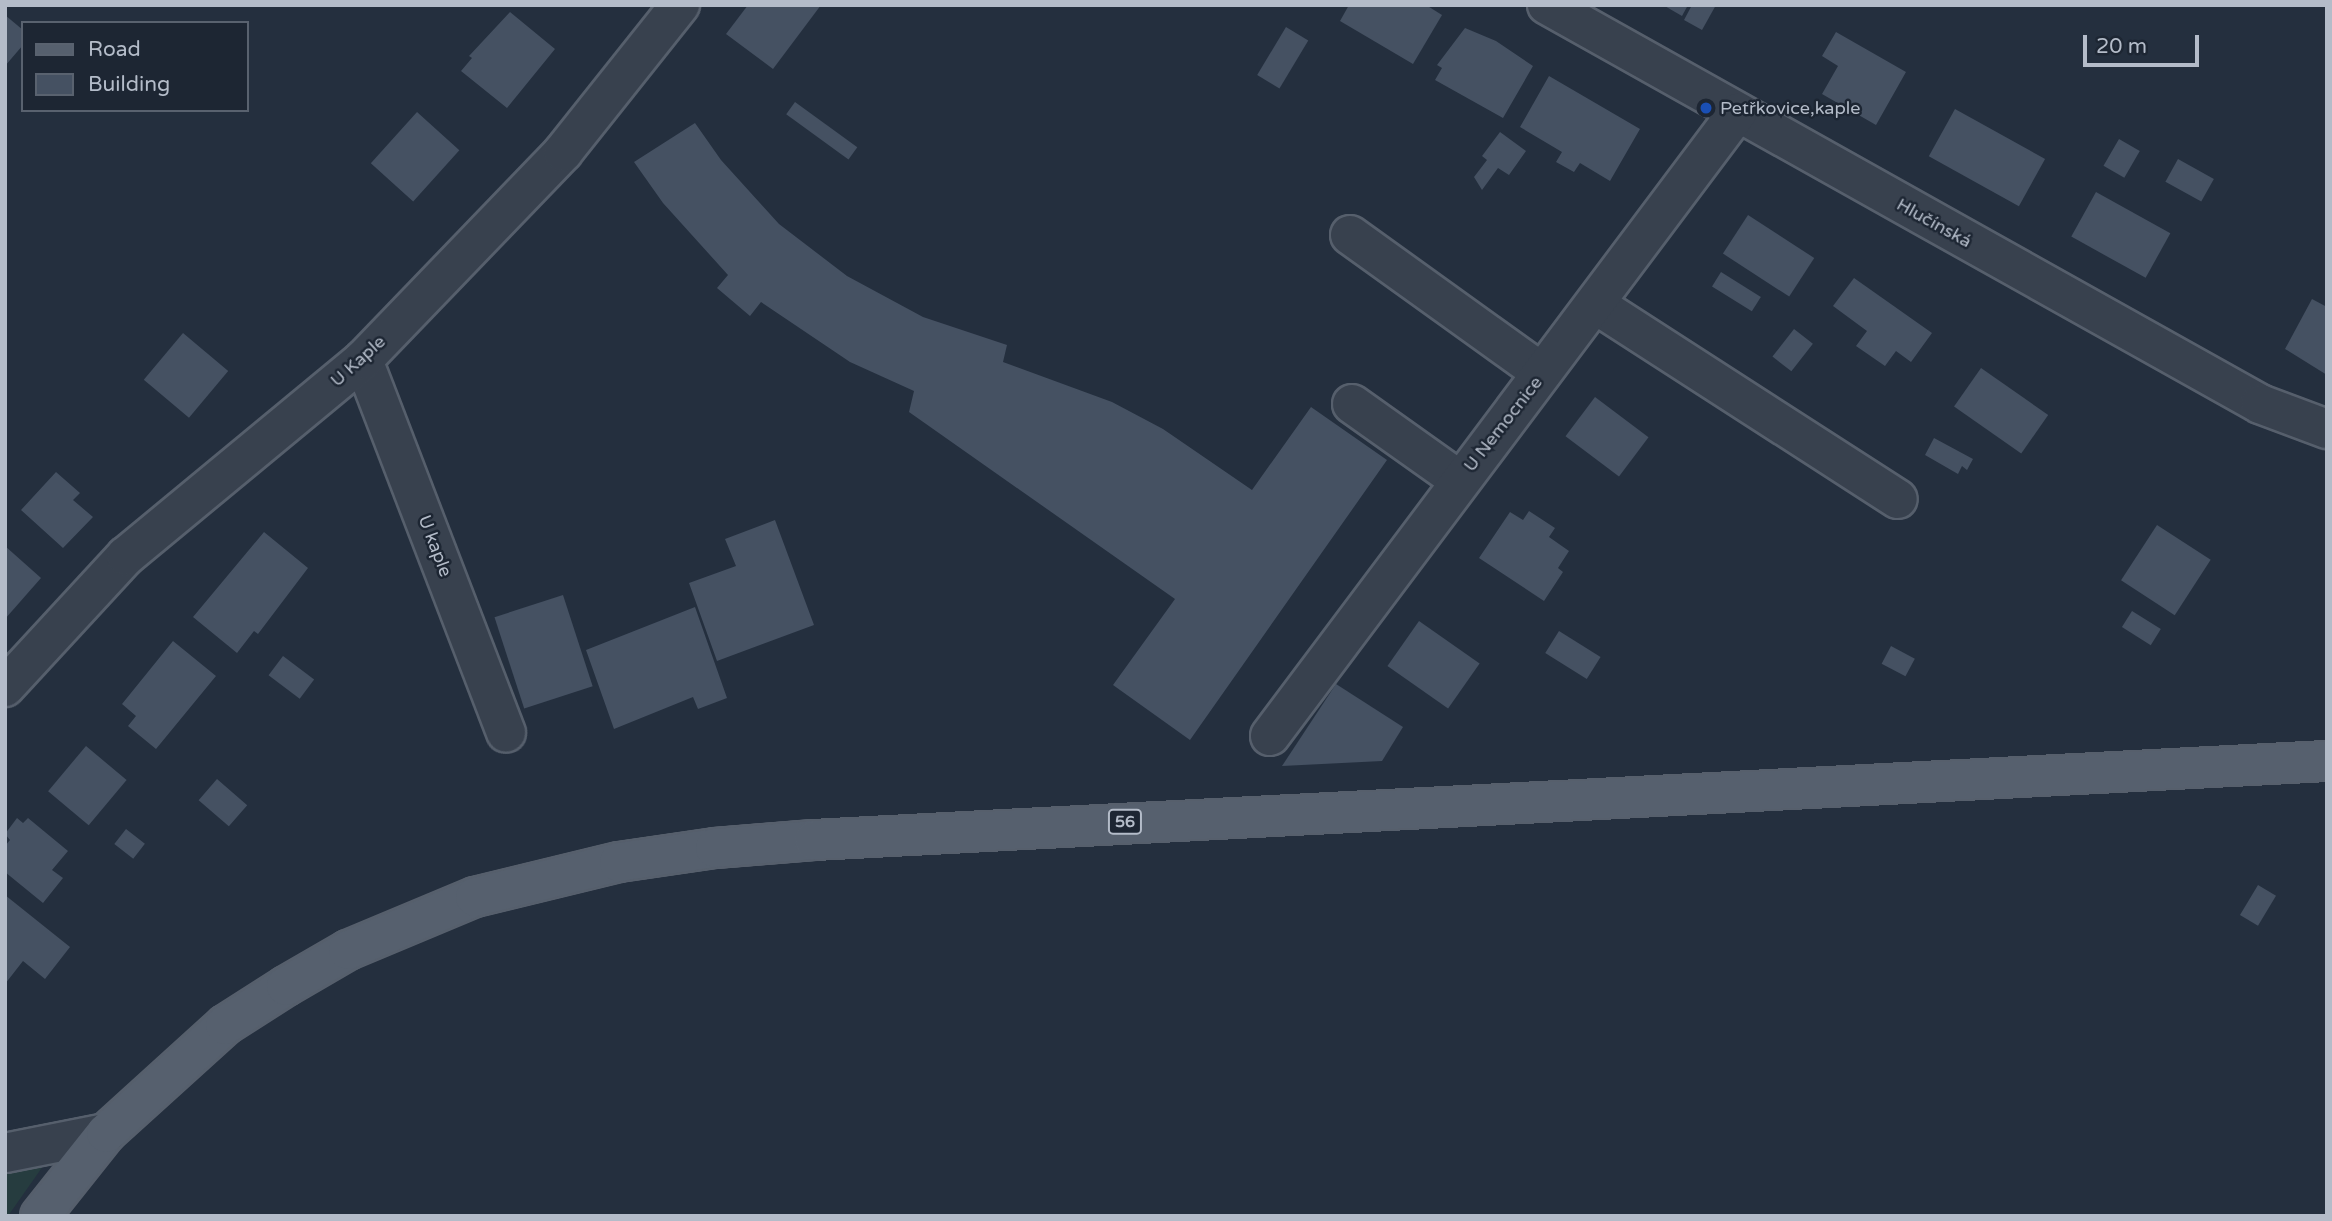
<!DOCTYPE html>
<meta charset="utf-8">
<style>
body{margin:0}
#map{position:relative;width:2332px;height:1221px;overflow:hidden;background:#242f3e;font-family:"Varela Round",sans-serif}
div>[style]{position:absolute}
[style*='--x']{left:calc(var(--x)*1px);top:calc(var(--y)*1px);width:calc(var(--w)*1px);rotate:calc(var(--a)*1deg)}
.green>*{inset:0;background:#263c3f}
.building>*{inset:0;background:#455162;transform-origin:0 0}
.roads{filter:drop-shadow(2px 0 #565f6c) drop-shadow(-2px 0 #565f6c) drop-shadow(0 2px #565f6c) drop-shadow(0 -2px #565f6c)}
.minor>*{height:38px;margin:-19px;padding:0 19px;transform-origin:19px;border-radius:19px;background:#38414e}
.major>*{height:38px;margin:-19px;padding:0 19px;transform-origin:19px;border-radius:19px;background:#56606e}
.dots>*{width:19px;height:19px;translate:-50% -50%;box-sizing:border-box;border:4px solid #1d2633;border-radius:50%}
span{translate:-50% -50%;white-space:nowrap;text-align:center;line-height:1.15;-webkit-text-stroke:5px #1d2633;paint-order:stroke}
.shield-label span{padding:2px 5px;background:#1d2633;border:2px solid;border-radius:5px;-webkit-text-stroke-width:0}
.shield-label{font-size:16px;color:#b4bcc9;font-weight:700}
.poi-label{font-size:18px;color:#b4bcc9}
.left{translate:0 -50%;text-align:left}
.street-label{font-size:18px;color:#b4bcc9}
.frame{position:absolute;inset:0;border:7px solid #b4bcc9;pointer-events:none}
.legend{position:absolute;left:21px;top:21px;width:228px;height:91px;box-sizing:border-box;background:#1d2633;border:2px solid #59626f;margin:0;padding:9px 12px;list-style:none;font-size:21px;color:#b4bcc9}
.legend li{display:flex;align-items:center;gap:14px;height:35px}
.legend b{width:35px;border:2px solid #59626f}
.scale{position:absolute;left:2083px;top:35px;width:116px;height:32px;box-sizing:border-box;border:4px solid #b4bcc9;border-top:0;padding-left:9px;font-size:21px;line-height:24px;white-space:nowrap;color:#b4bcc9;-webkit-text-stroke:5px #1d2633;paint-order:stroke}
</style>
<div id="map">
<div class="green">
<i style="clip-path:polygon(48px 1159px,8px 1216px,5px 1216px,5px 1176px,15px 1161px)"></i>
</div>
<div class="building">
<i style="clip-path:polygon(748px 5px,821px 5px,773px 69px,726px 34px)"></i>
<i style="clip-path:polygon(1349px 5px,1426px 5px,1442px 15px,1413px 64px,1340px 21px)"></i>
<i style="clip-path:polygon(1663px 5px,1688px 5px,1682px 16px)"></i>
<i style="clip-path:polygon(1692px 5px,1716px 5px,1702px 30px,1684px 20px)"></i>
<i style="clip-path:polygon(510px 12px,555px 49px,507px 108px,461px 71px,472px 58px,469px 56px)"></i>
<i style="clip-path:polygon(5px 15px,23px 30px,23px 45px,5px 66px)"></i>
<i style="left:1286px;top:27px;width:26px;height:56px;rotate:31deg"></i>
<i style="clip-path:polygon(1465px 28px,1496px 41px,1533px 66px,1503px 118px,1435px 80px,1442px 68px,1437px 65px)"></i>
<i style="clip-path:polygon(1836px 32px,1906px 72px,1876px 125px,1822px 94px,1838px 66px,1822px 56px)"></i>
<i style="clip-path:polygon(1549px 76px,1640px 129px,1610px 181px,1580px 163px,1574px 172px,1556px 162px,1562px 152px,1520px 127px)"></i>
<i style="left:795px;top:102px;width:77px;height:15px;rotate:36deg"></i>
<i style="left:1955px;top:109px;width:103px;height:54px;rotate:29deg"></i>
<i style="left:417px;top:112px;width:57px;height:69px;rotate:42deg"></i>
<i style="clip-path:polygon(695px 123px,721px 160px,779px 224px,847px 276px,923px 317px,1007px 345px,1003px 362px,1112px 402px,1163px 429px,1252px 490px,1311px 407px,1387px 460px,1190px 740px,1113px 685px,1175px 599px,909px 412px,914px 391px,850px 362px,761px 302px,750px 316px,717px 288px,728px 275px,663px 203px,634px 162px)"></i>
<i style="clip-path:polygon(1500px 132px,1526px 151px,1509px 175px,1498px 168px,1482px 190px,1474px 177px,1487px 160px,1482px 156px)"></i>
<i style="left:2119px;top:139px;width:24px;height:31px;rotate:30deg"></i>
<i style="left:2178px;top:159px;width:41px;height:26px;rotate:29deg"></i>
<i style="left:2096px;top:192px;width:85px;height:51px;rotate:29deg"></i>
<i style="left:1748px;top:215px;width:79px;height:46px;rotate:33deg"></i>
<i style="left:1721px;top:272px;width:47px;height:17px;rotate:32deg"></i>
<i style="clip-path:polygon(1854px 278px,1932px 333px,1911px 362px,1896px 351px,1885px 366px,1856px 346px,1867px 331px,1833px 306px)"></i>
<i style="clip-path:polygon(2312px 299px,2327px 307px,2327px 375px,2285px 349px)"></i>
<i style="left:1794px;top:329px;width:24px;height:35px;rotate:38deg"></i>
<i style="left:183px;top:333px;width:59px;height:61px;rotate:40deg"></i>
<i style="left:1981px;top:368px;width:82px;height:47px;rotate:35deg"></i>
<i style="left:1595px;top:397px;width:67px;height:49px;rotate:37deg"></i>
<i style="clip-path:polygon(1934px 438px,1973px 459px,1967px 470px,1962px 466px,1958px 474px,1925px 455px)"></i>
<i style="clip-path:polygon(56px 472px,80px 493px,73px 500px,93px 517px,63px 548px,21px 510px)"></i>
<i style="clip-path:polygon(1529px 511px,1555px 528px,1549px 537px,1569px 551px,1558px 568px,1563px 572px,1544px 601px,1479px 558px,1510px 512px,1523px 520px)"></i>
<i style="clip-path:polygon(775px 520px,814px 625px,717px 661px,689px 583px,736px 566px,725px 539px)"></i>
<i style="left:2157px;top:525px;width:64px;height:66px;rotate:33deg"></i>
<i style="clip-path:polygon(264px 532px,308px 568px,258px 634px,254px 631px,237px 653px,193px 617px)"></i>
<i style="clip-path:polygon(5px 546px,41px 578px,5px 619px)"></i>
<i style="left:563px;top:595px;width:96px;height:72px;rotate:72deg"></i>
<i style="clip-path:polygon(695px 607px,727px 698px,698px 709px,693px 697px,614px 729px,586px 650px)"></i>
<i style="left:2132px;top:611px;width:34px;height:19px;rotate:32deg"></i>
<i style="left:1419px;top:621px;width:74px;height:55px;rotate:35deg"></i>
<i style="left:1559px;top:631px;width:49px;height:26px;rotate:32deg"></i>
<i style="clip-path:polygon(173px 641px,216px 676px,156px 749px,128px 726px,136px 716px,122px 704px)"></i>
<i style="left:1891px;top:646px;width:27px;height:20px;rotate:28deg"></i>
<i style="left:283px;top:656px;width:39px;height:24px;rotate:37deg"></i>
<i style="clip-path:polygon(1336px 684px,1403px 727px,1382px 761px,1282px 766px)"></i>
<i style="left:86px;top:746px;width:53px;height:59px;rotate:40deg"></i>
<i style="left:217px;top:779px;width:40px;height:28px;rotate:41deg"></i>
<i style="clip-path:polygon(17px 818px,23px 823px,28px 818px,68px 851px,52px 870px,63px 878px,43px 903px,5px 872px,5px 846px,10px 840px,5px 834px)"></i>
<i style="left:126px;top:829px;width:24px;height:19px;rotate:38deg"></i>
<i style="left:2258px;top:885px;width:21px;height:35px;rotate:31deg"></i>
<i style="clip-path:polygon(5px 895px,70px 947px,45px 979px,23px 961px,5px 984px)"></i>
</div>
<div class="roads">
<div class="minor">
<i style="--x:1547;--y:5;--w:817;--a:29.23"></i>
<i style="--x:2260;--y:404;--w:72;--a:20.5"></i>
<i style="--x:1350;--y:235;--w:236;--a:35.7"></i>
<i style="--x:1595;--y:304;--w:360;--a:32.8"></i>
<i style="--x:363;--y:360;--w:399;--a:69"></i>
<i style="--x:1352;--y:404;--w:131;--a:35.4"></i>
<i style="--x:5;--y:687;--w:178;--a:-47.3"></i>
<i style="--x:126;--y:556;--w:308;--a:-39.6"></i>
<i style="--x:363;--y:360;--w:289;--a:-46.1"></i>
<i style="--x:563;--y:152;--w:188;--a:-51.5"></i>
<i style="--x:1270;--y:736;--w:779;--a:-53.14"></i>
<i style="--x:5;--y:1153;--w:103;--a:-11.2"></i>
</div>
<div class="major">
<i style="--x:40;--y:1216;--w:106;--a:-51.5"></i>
<i style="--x:106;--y:1133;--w:161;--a:-42.2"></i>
<i style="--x:225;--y:1025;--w:72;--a:-32.6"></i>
<i style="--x:286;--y:986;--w:72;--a:-30.1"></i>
<i style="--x:348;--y:950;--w:138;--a:-22.7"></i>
<i style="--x:475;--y:897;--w:148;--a:-13.7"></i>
<i style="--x:619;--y:862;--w:97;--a:-8.3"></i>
<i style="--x:715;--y:848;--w:99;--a:-4.6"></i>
<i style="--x:814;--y:840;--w:1515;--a:-2.99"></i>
</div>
</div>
<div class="dots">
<i style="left:1706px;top:108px;background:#1a4fb4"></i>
</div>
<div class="shield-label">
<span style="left:1125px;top:822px">56</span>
</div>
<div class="poi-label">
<span class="left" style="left:1720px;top:108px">Petřkovice,kaple</span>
</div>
<div class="street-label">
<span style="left:1934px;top:223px;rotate:29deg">Hlučínská</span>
<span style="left:358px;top:361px;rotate:-42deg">U Kaple</span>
<span style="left:1503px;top:424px;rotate:-52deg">U Nemocnice</span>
<span style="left:435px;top:546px;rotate:69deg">U kaple</span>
</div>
<div class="frame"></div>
<ul class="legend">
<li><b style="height:9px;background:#56606e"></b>Road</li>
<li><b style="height:19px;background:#455162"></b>Building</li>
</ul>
<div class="scale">20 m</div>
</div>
